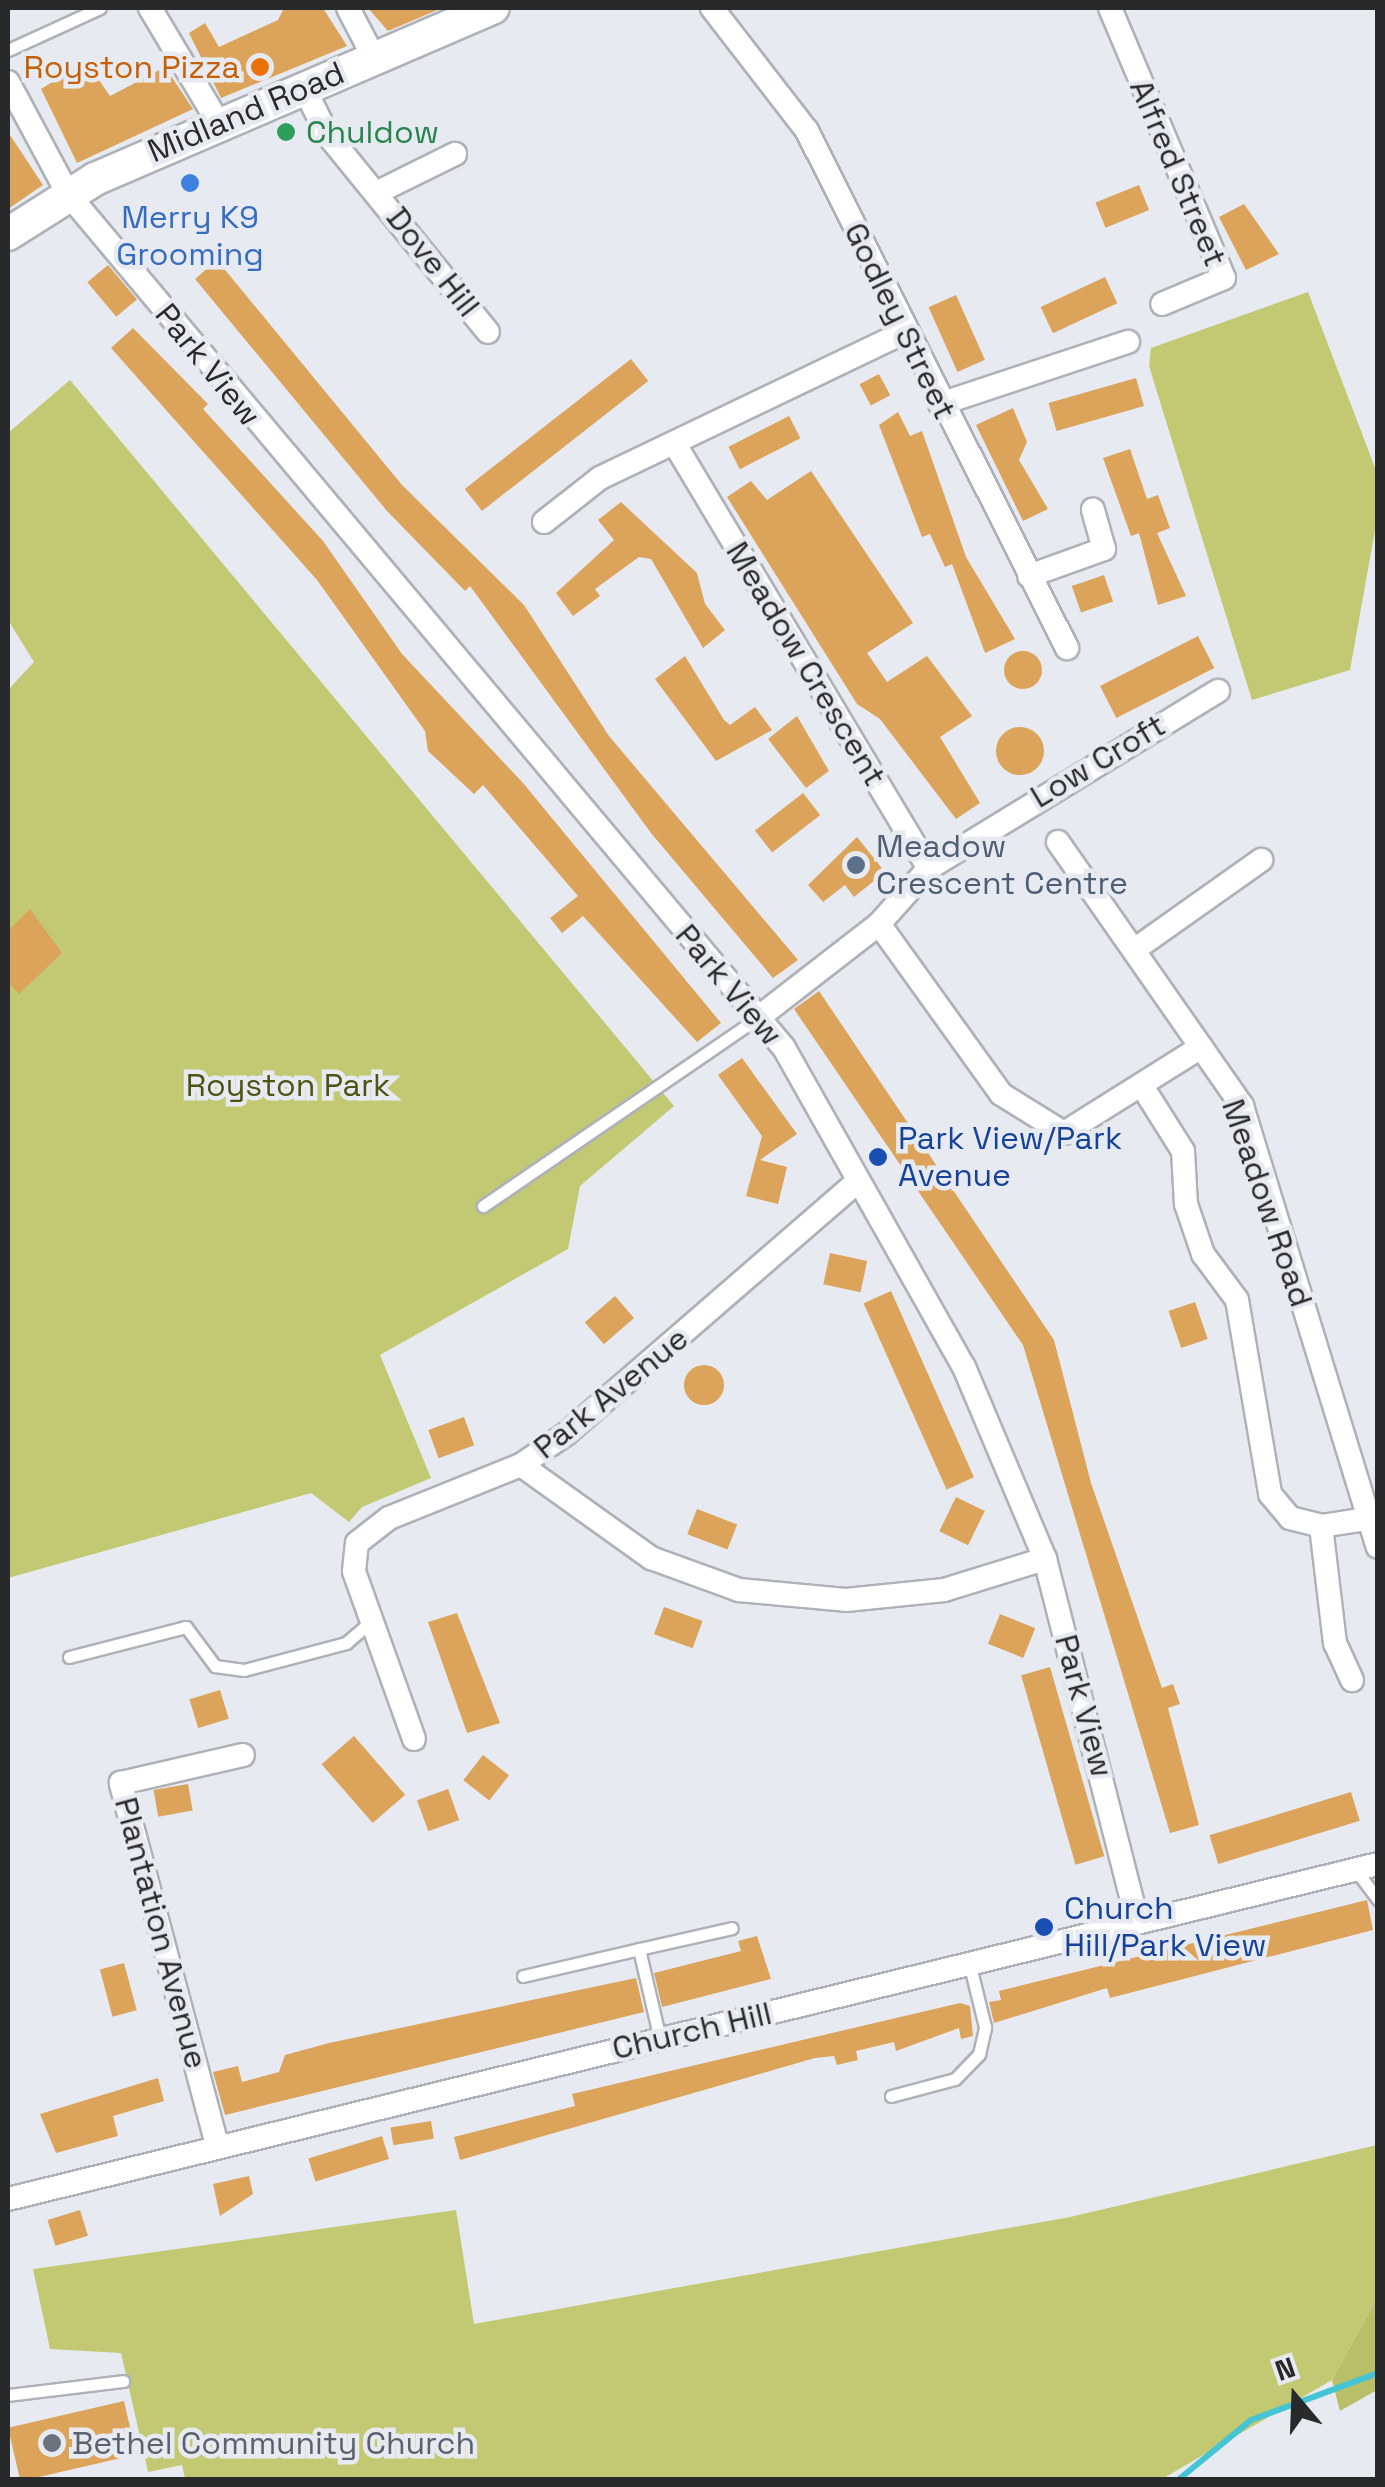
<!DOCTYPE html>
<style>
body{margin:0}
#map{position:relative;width:1385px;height:2487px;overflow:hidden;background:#e7ebf1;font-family:"Space Grotesk",sans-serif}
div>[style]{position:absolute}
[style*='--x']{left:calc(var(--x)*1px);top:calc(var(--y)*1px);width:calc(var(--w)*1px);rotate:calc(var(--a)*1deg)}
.green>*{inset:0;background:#c2c972}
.forest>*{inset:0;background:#b9bf68}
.stream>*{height:6px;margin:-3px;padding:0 3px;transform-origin:3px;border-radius:3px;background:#45c4d6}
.building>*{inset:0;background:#dca35b;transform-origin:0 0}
.round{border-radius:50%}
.roads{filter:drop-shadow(2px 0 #aeb2b8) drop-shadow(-2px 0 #aeb2b8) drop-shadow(0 2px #aeb2b8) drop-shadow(0 -2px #aeb2b8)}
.service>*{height:11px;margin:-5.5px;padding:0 5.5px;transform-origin:5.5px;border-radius:5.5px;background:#fff}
.minor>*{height:22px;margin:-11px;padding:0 11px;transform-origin:11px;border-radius:11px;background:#fff}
.secondary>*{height:32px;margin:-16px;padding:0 16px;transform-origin:16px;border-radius:16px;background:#fff}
.dots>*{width:28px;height:28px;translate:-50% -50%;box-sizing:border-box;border:5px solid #e7ebf1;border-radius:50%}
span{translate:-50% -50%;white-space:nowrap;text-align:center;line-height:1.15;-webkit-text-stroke:9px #e7ebf1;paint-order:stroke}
.food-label{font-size:32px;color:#c56008}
.right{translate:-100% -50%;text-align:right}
.street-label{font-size:32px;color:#27292b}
.leisure-label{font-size:32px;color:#27864d}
.left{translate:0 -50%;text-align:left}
.shop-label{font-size:32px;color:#366cbe}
.service-label{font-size:32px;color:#4e5e75}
.park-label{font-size:32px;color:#4f5210}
.transit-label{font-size:32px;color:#164399}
.worship-label{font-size:32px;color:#5b616d}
.frame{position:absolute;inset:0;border:10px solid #27292b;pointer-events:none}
.north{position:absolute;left:1245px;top:2347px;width:100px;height:100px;-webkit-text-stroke:8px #e7ebf1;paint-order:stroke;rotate:341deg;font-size:28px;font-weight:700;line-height:40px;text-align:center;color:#27292b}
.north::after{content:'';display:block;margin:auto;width:35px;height:45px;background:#27292b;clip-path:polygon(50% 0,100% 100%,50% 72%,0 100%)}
</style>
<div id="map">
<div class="green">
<i style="clip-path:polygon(1308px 292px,1377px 473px,1377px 519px,1350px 670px,1252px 700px,1149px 366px,1151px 348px)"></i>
<i style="clip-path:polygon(70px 380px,674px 1106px,580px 1186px,568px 1249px,380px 1355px,431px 1478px,362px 1507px,349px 1522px,311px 1493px,8px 1578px,8px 690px,34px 662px,8px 620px,8px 433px)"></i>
<i style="clip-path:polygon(1377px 2145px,1377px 2298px,1332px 2380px,1162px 2479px,185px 2479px,182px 2465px,148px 2472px,121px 2353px,50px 2349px,33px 2269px,456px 2210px,474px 2324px,1070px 2217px)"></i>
</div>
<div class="forest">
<i style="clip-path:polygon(1377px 2298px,1377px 2390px,1340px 2411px,1332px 2380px)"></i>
</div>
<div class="stream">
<i style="--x:1178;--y:2480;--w:94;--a:-39.4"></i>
<i style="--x:1251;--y:2420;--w:135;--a:-20.3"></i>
</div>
<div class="building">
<i style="clip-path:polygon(284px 8px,323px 8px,347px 46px,221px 98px,189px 33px,205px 23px,219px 47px,278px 20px)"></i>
<i style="clip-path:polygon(368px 8px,442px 8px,388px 31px)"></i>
<i style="clip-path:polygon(86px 61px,110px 96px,165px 67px,193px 109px,77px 163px,41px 89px)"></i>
<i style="clip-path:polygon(8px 132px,43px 185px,8px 209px)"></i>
<i style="left:1139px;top:185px;width:27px;height:47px;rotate:68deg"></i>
<i style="clip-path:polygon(1244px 204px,1279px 254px,1246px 270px,1219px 217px)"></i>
<i style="clip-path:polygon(217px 260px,402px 485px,524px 605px,609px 736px,798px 960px,773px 978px,651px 833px,470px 586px,465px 591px,387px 511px,195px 279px)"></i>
<i style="left:108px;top:265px;width:45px;height:27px;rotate:50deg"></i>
<i style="left:1105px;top:277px;width:29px;height:71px;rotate:65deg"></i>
<i style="left:956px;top:295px;width:71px;height:30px;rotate:66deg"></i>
<i style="clip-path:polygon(133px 328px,208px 404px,203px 409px,323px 541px,402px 654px,523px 783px,721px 1023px,697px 1042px,583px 916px,562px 933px,550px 918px,578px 896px,483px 785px,474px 794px,428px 751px,425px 731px,317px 580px,111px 348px)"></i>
<i style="left:631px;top:359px;width:28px;height:211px;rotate:52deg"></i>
<i style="left:879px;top:374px;width:24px;height:22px;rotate:62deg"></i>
<i style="left:1136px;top:378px;width:29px;height:91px;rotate:74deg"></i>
<i style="clip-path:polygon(1013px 408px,1027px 442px,1019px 460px,1048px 509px,1023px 521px,976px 425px)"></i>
<i style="clip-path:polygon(898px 412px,910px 436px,922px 431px,966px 557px,1015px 639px,985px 653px,952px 564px,945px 567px,930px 534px,922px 537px,879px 425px)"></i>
<i style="left:789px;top:416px;width:25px;height:68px;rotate:63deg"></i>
<i style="clip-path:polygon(1130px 449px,1147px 499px,1158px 495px,1170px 528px,1157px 533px,1186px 596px,1158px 605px,1139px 533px,1131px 536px,1103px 458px)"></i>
<i style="clip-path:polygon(811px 471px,913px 623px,867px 653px,887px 682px,927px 656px,972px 716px,940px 737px,980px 803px,956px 819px,880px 719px,857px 704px,727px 497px,751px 481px,767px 500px)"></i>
<i style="clip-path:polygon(621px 502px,697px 573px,705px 604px,725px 630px,703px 648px,651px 559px,639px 557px,595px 589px,600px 596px,573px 616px,556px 593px,614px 540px,598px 520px)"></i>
<i style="left:1104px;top:575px;width:28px;height:34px;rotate:71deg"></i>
<i style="left:1198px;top:636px;width:36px;height:110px;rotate:63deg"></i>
<i class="round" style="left:1004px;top:651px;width:38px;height:38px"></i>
<i style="clip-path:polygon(685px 656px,724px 720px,730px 725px,755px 707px,772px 730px,716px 761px,655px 679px)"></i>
<i style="clip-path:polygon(797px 716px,829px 771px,806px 788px,768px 739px)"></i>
<i class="round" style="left:996px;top:727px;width:48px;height:48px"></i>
<i style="left:803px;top:793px;width:28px;height:61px;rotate:52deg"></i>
<i style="clip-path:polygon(857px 837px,885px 872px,854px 897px,845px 885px,823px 902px,808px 885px)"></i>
<i style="clip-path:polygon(30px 909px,62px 953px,19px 994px,8px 982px,8px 931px)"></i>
<i style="clip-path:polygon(819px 991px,1054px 1340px,1091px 1483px,1162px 1688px,1173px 1684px,1180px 1704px,1168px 1708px,1199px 1825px,1170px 1833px,1023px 1345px,794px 1009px)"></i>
<i style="clip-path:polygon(742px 1058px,797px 1134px,760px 1160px,787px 1167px,778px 1204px,746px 1196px,762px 1136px,718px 1075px)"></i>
<i style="left:830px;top:1253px;width:38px;height:32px;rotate:12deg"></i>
<i style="left:891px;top:1291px;width:204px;height:30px;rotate:66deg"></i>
<i style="left:615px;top:1296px;width:29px;height:40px;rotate:49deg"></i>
<i style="left:1195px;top:1302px;width:39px;height:28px;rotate:71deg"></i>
<i class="round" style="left:684px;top:1365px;width:40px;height:40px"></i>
<i style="left:464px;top:1417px;width:30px;height:38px;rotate:70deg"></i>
<i style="left:956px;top:1497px;width:32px;height:38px;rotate:26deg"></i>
<i style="left:697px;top:1509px;width:43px;height:27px;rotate:21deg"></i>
<i style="left:664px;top:1607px;width:41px;height:29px;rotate:20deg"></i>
<i style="clip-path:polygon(457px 1613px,500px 1723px,467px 1733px,428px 1622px)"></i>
<i style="left:1000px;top:1614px;width:38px;height:32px;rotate:22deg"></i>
<i style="left:1050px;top:1667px;width:197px;height:30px;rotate:74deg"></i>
<i style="left:220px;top:1690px;width:30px;height:32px;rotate:73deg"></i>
<i style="left:354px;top:1736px;width:78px;height:43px;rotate:49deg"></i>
<i style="left:483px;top:1755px;width:33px;height:32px;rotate:38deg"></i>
<i style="left:188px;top:1784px;width:27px;height:35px;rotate:80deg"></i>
<i style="left:448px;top:1789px;width:33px;height:33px;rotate:70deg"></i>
<i style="left:1351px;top:1792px;width:30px;height:148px;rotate:73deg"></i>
<i style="clip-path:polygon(1367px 1900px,1373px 1930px,1110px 1998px,1107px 1988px,994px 2023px,989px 2002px,1001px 2000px,999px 1991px)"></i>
<i style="clip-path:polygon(757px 1936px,771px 1979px,662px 2007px,654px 1973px,741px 1951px,738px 1941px)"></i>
<i style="left:124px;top:1963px;width:49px;height:25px;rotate:75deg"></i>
<i style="clip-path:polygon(636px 1978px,644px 2012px,225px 2115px,213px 2072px,238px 2066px,242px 2082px,279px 2072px,285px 2055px,329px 2043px)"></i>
<i style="clip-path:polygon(960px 2003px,970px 2006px,973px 2036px,961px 2039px,959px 2028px,896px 2051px,894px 2042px,856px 2051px,858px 2060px,837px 2065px,834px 2056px,815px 2058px,460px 2160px,454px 2137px,575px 2106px,572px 2094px)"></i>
<i style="clip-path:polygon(158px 2078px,164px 2101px,113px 2116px,118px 2136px,56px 2153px,40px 2114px)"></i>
<i style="left:431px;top:2121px;width:18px;height:41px;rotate:81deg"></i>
<i style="left:382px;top:2136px;width:24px;height:77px;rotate:73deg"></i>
<i style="clip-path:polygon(249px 2176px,253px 2194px,220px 2216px,213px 2184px)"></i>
<i style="left:80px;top:2210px;width:27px;height:34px;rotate:73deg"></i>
<i style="left:124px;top:2401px;width:55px;height:119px;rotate:77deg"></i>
</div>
<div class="roads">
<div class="service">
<i style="--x:8;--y:50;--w:101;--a:-24.5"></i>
<i style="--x:483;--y:1206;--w:333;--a:-34.4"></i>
<i style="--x:69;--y:1657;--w:121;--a:-14.4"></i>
<i style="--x:186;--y:1627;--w:49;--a:53.4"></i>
<i style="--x:215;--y:1666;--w:29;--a:8"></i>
<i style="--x:244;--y:1670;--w:106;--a:-14.8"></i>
<i style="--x:346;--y:1643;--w:35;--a:-41"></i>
<i style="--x:1355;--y:1869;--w:38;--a:53"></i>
<i style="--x:639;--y:1949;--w:95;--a:-12.7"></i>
<i style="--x:523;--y:1976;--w:119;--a:-13.1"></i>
<i style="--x:639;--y:1949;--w:92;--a:76.9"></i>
<i style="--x:891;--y:2096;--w:66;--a:-14.9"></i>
<i style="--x:955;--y:2079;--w:35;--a:-46"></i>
<i style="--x:979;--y:2054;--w:28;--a:-77"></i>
<i style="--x:985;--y:2027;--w:63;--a:-103.8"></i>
<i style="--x:8;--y:2395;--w:116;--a:-6.9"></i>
</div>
<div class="minor">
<i style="--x:150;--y:8;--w:133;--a:59.2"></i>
<i style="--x:348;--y:8;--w:56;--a:62.5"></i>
<i style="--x:712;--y:8;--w:155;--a:52.3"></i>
<i style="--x:807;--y:131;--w:579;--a:63.3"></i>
<i style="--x:1110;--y:8;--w:293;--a:67.1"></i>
<i style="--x:1224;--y:278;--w:67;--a:157.2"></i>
<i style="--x:8;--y:82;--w:127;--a:61.8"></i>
<i style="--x:68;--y:194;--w:1114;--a:50.02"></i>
<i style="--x:784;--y:1048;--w:366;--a:60.6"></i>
<i style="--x:964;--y:1367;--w:208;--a:67.1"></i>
<i style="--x:1045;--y:1559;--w:373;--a:75.7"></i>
<i style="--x:303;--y:86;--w:54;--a:63.4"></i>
<i style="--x:327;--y:134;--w:255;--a:50.9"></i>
<i style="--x:378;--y:192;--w:86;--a:-26.3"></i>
<i style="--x:940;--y:404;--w:198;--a:-18.3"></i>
<i style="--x:676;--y:446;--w:492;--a:59.1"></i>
<i style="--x:929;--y:868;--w:75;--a:131.8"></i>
<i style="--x:879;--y:924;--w:153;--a:142.2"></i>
<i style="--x:544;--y:522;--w:71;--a:-38.2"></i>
<i style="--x:600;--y:478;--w:340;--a:-25.6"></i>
<i style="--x:1029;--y:576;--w:80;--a:-19.8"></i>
<i style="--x:1104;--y:549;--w:41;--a:-105.8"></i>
<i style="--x:1058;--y:842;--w:322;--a:55.1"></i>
<i style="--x:1242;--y:1106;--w:461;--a:72.9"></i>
<i style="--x:929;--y:868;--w:339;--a:-31.5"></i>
<i style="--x:879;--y:924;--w:209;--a:54.3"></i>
<i style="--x:1001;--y:1094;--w:74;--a:31.8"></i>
<i style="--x:1064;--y:1133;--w:162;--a:-32.1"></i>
<i style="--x:1134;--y:950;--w:156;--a:-35.3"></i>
<i style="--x:1142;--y:1086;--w:77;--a:57.8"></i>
<i style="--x:1183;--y:1151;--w:53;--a:86.8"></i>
<i style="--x:1186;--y:1204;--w:53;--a:71.2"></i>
<i style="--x:1203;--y:1254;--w:57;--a:53.5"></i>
<i style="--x:1237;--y:1300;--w:197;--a:80.3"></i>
<i style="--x:1270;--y:1494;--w:31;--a:50"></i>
<i style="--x:1290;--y:1518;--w:32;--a:14"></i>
<i style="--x:1321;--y:1526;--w:47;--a:-8.7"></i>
<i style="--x:521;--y:1465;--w:160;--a:35.6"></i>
<i style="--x:651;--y:1558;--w:94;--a:20"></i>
<i style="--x:739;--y:1590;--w:107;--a:5.3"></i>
<i style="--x:846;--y:1600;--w:99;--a:-5.8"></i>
<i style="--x:944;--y:1590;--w:106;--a:-17.1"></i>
<i style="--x:1321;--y:1526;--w:118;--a:83.2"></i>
<i style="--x:1335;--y:1643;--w:41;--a:65.3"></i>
<i style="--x:414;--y:1739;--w:178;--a:-109.7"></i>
<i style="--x:354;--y:1571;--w:28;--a:-84"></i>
<i style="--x:357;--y:1543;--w:41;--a:-38"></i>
<i style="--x:389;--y:1518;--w:142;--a:-21.9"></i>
<i style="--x:521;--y:1465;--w:55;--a:-34.6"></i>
<i style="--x:566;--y:1434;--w:386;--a:-40.9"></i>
<i style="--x:217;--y:2145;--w:375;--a:-104.9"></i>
<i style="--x:121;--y:1783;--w:125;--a:-12.9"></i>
<i style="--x:8;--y:2199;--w:1410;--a:-13.74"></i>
</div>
<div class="secondary">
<i style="--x:8;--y:234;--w:103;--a:-32.3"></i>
<i style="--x:95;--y:179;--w:433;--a:-23.3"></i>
</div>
</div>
<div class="dots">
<i style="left:260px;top:67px;background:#e8710a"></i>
<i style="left:286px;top:132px;background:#2e9e5b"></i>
<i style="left:190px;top:183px;background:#3f7fe0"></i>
<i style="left:856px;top:865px;background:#5c6f8a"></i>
<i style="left:878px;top:1157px;background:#1a4fb4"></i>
<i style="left:1044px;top:1927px;background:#1a4fb4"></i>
<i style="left:52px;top:2443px;background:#6b7280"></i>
</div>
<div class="food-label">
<span class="right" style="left:240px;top:67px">Royston Pizza</span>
</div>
<div class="street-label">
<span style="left:246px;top:112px;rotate:-23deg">Midland Road</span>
<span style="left:1178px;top:173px;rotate:67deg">Alfred Street</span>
<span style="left:433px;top:262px;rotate:52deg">Dove Hill</span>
<span style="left:900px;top:321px;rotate:64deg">Godley Street</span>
<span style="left:208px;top:365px;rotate:51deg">Park View</span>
<span style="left:806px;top:664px;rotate:59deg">Meadow Crescent</span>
<span style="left:1098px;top:761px;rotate:-31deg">Low Croft</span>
<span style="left:729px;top:985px;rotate:50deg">Park View</span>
<span style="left:1267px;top:1203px;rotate:71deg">Meadow Road</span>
<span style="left:611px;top:1393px;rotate:-39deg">Park Avenue</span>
<span style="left:1084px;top:1706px;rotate:75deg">Park View</span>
<span style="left:161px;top:1933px;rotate:75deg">Plantation Avenue</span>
<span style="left:692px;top:2031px;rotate:-13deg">Church Hill</span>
</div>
<div class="leisure-label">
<span class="left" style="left:306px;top:132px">Chuldow</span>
</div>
<div class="shop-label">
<span style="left:190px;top:236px">Merry K9<br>Grooming</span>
</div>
<div class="service-label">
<span class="left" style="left:876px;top:865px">Meadow<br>Crescent Centre</span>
</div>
<div class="park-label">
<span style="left:288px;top:1085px">Royston Park</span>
</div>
<div class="transit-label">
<span class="left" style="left:898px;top:1157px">Park View/Park<br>Avenue</span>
<span class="left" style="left:1064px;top:1927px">Church<br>Hill/Park View</span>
</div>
<div class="worship-label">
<span class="left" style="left:72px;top:2443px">Bethel Community Church</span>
</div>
<div class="frame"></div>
<div class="north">N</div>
</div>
